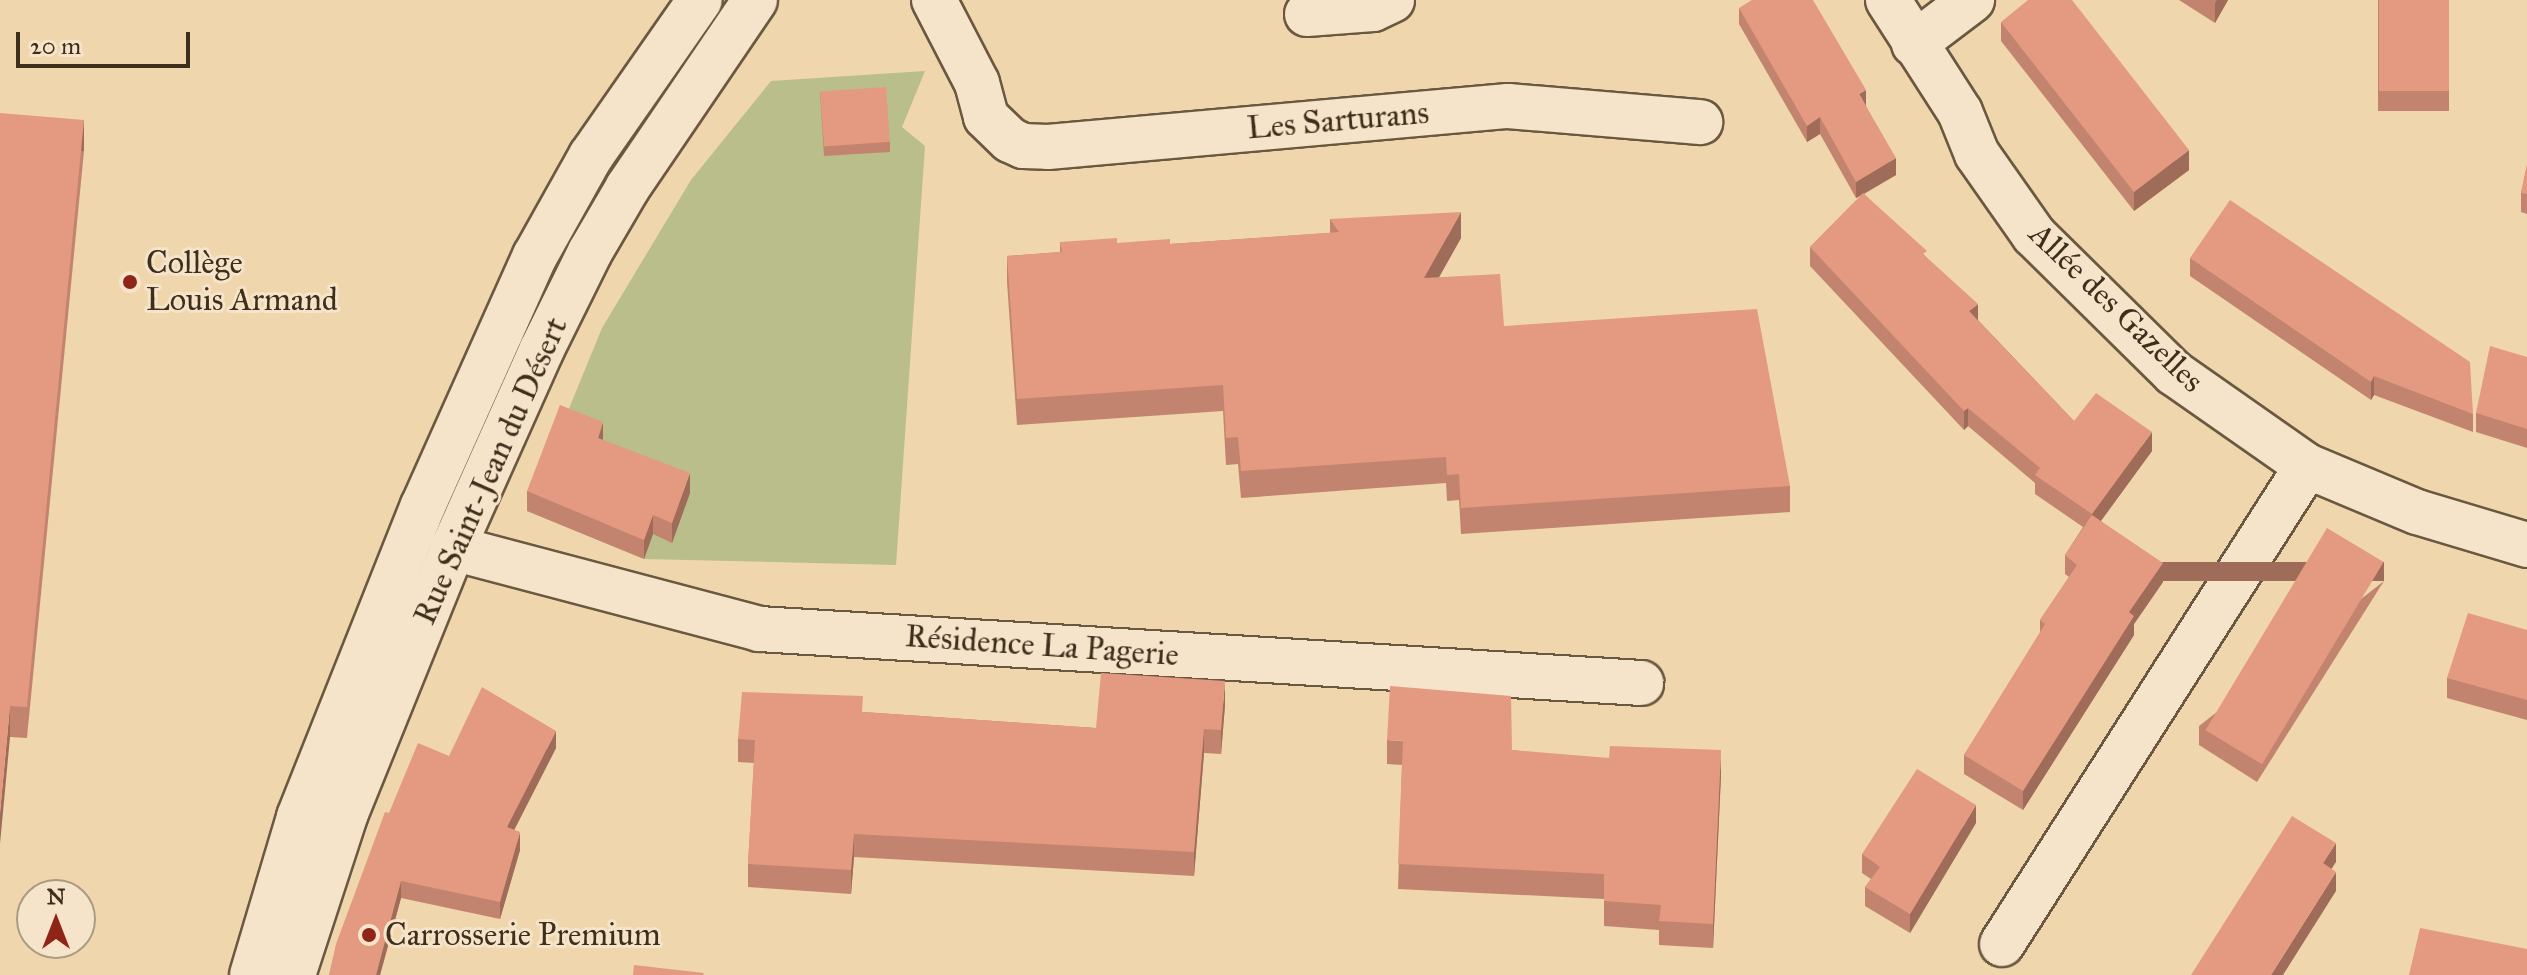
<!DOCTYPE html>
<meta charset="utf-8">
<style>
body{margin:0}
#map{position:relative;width:2527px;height:975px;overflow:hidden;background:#efd6ac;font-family:"IM FELL Great Primer",serif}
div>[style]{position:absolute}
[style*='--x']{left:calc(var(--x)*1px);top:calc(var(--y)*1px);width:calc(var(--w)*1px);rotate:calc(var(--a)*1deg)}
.green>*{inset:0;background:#b9be8a}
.roads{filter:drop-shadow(2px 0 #6a5840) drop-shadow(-2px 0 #6a5840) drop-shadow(0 2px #6a5840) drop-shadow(0 -2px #6a5840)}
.minor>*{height:44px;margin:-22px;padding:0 22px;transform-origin:22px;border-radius:22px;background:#f5e4c9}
.wall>*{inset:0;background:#c3846f;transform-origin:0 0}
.shaded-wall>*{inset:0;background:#9f6c5a;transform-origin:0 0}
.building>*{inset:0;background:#e39a81;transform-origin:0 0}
.dots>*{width:22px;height:22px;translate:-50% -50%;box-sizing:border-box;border:4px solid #f5e4c9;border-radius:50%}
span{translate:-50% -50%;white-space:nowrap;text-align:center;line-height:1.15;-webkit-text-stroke:6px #f5e4c9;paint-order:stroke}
.street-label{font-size:32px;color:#3e2e1c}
.poi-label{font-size:32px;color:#3e2e1c}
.left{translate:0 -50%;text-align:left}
.north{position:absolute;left:16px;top:879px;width:80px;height:80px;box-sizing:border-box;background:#f5e4c9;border:2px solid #ac9b84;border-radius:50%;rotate:0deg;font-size:22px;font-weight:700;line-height:32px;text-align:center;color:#3e2e1c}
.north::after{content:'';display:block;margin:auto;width:28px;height:36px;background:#8f2418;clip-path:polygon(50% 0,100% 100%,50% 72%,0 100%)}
.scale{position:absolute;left:16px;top:32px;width:174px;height:36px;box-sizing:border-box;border:4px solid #3e2e1c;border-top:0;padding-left:10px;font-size:24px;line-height:28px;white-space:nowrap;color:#3e2e1c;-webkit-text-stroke:6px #f5e4c9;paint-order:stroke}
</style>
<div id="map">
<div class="green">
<i style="clip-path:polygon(925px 71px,902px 127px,925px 146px,896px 565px,644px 559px,527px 511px,602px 328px,691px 180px,771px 81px)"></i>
</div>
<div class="roads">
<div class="minor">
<i style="--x:934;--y:0;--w:93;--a:62.6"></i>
<i style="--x:977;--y:83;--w:35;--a:75"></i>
<i style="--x:986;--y:117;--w:33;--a:44"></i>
<i style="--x:1010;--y:140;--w:14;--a:25"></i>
<i style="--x:1023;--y:146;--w:25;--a:2"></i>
<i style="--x:1048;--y:147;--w:462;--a:-5.1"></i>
<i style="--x:1508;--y:106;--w:193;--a:4.8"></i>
<i style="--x:1888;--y:0;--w:133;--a:57.3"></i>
<i style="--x:1960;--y:112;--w:45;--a:68"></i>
<i style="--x:1977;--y:154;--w:99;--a:54.9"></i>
<i style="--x:2034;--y:235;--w:197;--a:44.6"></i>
<i style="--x:2174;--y:373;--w:162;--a:35"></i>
<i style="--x:2307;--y:466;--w:119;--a:22.7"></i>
<i style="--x:2417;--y:512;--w:115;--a:16.7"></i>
<i style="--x:1307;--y:14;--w:66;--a:-4.3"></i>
<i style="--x:1373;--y:9;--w:21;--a:-25"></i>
<i style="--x:1914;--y:44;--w:73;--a:-37.2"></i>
<i style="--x:453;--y:548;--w:317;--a:14.8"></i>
<i style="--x:759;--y:629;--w:884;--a:3.5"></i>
<i style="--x:2002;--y:944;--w:567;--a:-57.46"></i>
<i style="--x:252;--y:975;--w:165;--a:-73.4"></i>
<i style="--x:299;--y:817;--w:335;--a:-68.3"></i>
<i style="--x:423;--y:506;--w:274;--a:-65.9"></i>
<i style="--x:535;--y:256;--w:115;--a:-60.8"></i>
<i style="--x:591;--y:156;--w:190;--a:-55.1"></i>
<i style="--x:293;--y:975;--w:170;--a:-71.9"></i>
<i style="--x:346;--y:813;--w:286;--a:-68"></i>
<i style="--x:453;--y:548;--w:216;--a:-65.9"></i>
<i style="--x:541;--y:351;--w:110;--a:-63.7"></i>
<i style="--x:590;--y:252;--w:75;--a:-59.7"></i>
<i style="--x:628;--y:187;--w:226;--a:-55.8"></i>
</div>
</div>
<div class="wall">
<i style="clip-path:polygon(2179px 0,2228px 0,2215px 23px)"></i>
<i style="left:2378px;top:0;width:71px;height:111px"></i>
<i style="clip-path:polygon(1739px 8px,1866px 106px,1896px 175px,1864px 194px,1927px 258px,1978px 320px,2074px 421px,2152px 451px,2101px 521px,2163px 582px,2134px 624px,2134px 635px,2023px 810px,1964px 774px,1964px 755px,2040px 633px,2040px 620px,2069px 577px,2065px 574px,2065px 555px,2083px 527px,2035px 494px,2035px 483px,1968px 426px,1964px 430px,1810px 266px,1810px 247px,1862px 195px,1856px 198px,1820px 134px,1807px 142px,1739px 24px)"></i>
<i style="clip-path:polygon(2001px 22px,2189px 170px,2134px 211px,2001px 41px)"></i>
<i style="clip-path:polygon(820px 92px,890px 142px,890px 152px,824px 156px)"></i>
<i style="clip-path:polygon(0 113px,84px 151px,27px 738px,10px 737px)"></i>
<i style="clip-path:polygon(2527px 165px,2527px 214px,2521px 212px,2521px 193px)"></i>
<i style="clip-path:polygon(1330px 219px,1461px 238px,1439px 277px,1504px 326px,1790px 486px,1790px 512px,1461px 534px,1459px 500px,1447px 501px,1446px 483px,1241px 498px,1238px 464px,1226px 465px,1223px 411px,1017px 425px,1007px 282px,1007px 256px,1060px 252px,1060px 242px,1170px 244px,1330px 233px)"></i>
<i style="clip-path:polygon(2190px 258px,2473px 414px,2473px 432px,2374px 395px,2371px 400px,2190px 276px)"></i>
<i style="clip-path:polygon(2527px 357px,2527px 448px,2476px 432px,2476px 413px)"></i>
<i style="clip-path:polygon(603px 440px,690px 493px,672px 543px,653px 534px,644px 559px,527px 511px,527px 491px)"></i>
<i style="clip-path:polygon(2384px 581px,2257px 782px,2199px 745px,2199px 726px)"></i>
<i style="clip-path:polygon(2527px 630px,2527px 720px,2447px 698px,2447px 678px)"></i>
<i style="clip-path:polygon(1225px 705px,1221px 754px,1204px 753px,1194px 876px,854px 857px,851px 894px,748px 887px,748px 864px,754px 763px,738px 762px,738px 739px,863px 712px,1096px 728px)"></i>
<i style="clip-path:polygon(1387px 740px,1512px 750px,1721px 775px,1713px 948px,1659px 945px,1659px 930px,1604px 926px,1604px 899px,1398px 889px,1402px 765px,1387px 764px)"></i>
<i style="clip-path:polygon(556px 748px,514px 830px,520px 850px,500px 919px,401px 898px,380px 975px,329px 975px,389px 813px,449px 756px)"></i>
<i style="clip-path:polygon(1976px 823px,1910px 933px,1865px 906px,1865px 887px,1871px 879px,1862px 873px,1862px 854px)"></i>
</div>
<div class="shaded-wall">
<i style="clip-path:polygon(2217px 0,2228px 0,2215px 23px,2215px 3px)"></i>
<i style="clip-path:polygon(1866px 90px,1866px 106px,1859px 94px)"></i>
<i style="clip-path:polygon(1820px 117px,1820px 134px,1807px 142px,1807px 126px)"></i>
<i style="left:84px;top:120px;width:31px;height:590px;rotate:90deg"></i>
<i style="clip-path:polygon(2189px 150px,2189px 170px,2134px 211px,2134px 192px)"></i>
<i style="clip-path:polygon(1896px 158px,1896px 175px,1856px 198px,1856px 182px)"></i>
<i style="clip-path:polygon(1461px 212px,1461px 238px,1424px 304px,1424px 278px)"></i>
<i style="clip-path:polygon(1978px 304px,1978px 323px,1969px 311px)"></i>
<i style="clip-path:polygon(2374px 376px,2374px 395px,2371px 400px,2371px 382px)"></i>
<i style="clip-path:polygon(1968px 408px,1968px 426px,1964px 430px,1964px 411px)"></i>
<i style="clip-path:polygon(603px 422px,603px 442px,598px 438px)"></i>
<i style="clip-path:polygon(2152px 432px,2152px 451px,2092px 533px,2092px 514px)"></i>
<i style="clip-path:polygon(690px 473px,690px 493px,672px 543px,672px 523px)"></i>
<i style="clip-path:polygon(653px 515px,653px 534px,644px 559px,644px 540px)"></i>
<i style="left:2384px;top:562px;width:19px;height:238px;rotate:90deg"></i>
<i style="clip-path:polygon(2163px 563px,2163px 582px,2134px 624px,2134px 635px,2023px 810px,2023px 791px,2129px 612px)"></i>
<i style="clip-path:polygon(1225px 681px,1225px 705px,1221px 754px,1221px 730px)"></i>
<i style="clip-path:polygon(10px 706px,10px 737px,0 844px,0 813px)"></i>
<i style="clip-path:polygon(1204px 729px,1204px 753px,1194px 876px,1194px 852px)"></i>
<i style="clip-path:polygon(556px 731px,556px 748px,507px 844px,507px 827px)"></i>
<i style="clip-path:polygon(1721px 750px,1721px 775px,1713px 948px,1713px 924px)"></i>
<i style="clip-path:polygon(1976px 805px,1976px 823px,1910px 933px,1910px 914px)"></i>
<i style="clip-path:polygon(520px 832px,520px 850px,500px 919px,500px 902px)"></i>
<i style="clip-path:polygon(854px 834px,854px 857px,851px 894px,851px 870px)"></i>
<i style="clip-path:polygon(2336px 843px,2336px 862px,2323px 882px,2323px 863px)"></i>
<i style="clip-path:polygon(2336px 872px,2336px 891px,2283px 975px,2271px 975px)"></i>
<i style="clip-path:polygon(401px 881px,401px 898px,380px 975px,376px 975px)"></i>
</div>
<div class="building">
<i style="clip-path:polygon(1752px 0,1813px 0,1866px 90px,1859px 94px,1896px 158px,1856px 182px,1820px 117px,1807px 126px,1739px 8px)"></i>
<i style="clip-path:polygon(2028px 0,2072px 0,2189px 150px,2134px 192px,2001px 22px)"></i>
<i style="left:2379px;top:0;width:70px;height:91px"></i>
<i style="left:886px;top:87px;width:55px;height:66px;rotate:86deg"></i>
<i style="clip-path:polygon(0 113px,84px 120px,27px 707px,10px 706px,0 813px)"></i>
<i style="clip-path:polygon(2527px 165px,2527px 194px,2521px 193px)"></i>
<i style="clip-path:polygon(1863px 193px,1927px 251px,1923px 254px,1978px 304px,1969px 311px,2074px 421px,2096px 393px,2152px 432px,2092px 514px,2035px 475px,2040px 468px,1968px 408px,1964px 411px,1810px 247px)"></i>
<i style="clip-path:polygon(2230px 200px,2470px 362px,2473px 414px,2374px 376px,2371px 382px,2190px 258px)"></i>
<i style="clip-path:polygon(1461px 212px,1424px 278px,1500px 274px,1504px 326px,1757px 309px,1790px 486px,1461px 508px,1459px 474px,1447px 475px,1446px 457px,1241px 471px,1238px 437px,1226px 438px,1223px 385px,1017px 399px,1007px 256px,1062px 252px,1060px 242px,1117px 238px,1117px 243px,1170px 239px,1170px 244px,1339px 232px,1330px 219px)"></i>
<i style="clip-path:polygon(2490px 346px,2527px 357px,2527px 429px,2476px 413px)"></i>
<i style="clip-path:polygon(560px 405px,603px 422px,598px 438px,690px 473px,672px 523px,653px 515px,644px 540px,527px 491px)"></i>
<i style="clip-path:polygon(2092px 515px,2163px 563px,2129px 612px,2134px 616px,2023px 791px,1964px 755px,2045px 624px,2040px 620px,2077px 565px,2065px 555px)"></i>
<i style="left:2327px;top:528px;width:66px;height:236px;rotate:31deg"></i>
<i style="clip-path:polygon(2468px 613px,2527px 630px,2527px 700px,2447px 678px)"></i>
<i style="clip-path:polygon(1101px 673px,1225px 681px,1221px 730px,1204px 729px,1194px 852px,854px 834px,851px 870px,748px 864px,755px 740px,738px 739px,742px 692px,863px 696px,862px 712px,1096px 728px)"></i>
<i style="clip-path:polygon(1390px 686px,1511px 696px,1512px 750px,1609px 758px,1610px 746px,1721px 750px,1713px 924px,1659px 921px,1661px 905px,1604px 901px,1604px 874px,1398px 864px,1403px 741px,1387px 740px)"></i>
<i style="clip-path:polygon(482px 687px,556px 731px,507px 827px,520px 832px,500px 902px,401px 881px,376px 975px,329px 975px,336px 944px,385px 812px,389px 813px,418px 743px,449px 756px)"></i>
<i style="clip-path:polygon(1917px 769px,1976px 805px,1910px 914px,1865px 887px,1880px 867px,1862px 854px)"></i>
<i style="clip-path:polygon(2292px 816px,2336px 843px,2323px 863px,2336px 872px,2271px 975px,2191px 975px)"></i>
<i style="clip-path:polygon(2420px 928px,2527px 949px,2527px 975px,2409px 975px)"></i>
<i style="clip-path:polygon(634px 965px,704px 973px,703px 975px,633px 975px)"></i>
</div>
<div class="dots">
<i style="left:130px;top:282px;background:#8f2418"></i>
<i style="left:369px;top:935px;background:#8f2418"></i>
</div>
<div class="street-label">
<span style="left:1338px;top:121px;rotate:-5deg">Les Sarturans</span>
<span style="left:2116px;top:308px;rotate:44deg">Allée des Gazelles</span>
<span style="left:491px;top:471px;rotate:-66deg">Rue Saint-Jean du Désert</span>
<span style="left:1042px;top:646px;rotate:4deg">Résidence La Pagerie</span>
</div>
<div class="poi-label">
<span class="left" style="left:146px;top:282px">Collège<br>Louis Armand</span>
<span class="left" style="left:385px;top:935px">Carrosserie Premium</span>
</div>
<div class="north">N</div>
<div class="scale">20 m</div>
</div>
